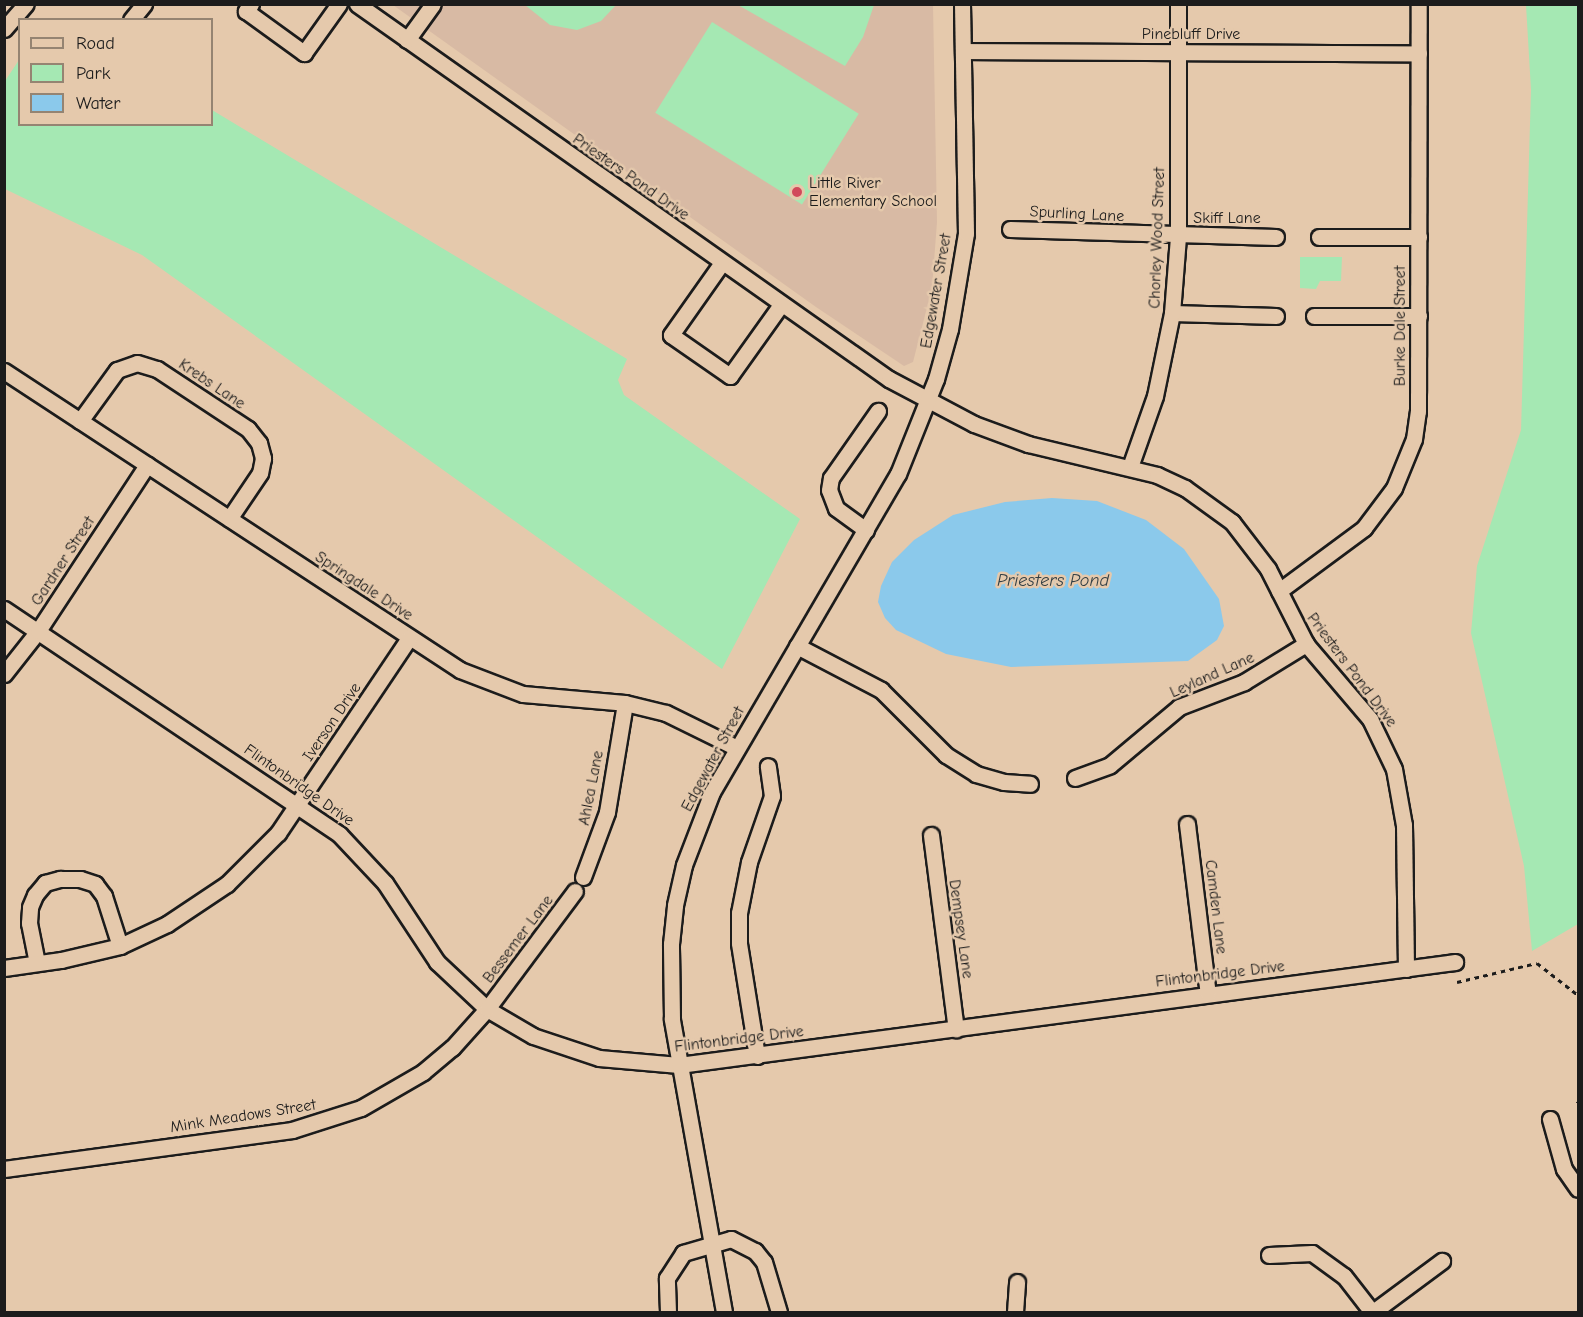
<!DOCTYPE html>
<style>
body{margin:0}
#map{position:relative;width:1583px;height:1317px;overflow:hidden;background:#e5c9ac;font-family:"Comic Neue",sans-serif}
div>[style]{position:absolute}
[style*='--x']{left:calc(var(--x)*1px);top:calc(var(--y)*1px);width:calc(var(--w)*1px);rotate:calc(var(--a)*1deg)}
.built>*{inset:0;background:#d8baa4}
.green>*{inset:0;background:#a5e8b3;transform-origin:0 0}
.water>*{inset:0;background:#8bc9eb}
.path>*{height:3px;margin-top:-1.5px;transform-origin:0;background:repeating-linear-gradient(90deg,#1c1c1c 0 4.5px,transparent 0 9px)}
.roads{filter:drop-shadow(2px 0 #1c1c1c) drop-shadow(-2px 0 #1c1c1c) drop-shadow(0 2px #1c1c1c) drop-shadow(0 -2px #1c1c1c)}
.minor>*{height:15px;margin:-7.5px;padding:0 7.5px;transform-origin:7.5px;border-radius:7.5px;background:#e5c9ac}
.dots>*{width:16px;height:16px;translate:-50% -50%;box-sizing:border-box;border:3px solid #e5c9ac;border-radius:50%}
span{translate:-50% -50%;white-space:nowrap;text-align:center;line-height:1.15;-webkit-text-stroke:5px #e5c9ac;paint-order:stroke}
.street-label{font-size:16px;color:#1c1c1c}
.poi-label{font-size:16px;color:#1c1c1c}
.left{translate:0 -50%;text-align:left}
.water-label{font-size:18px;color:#323f45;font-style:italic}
.frame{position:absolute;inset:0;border:6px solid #1c1c1c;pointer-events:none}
.legend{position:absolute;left:18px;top:18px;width:195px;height:108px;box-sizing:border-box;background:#e5c9ac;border:2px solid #958472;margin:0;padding:8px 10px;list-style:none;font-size:18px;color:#1c1c1c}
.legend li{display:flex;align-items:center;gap:12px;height:30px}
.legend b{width:30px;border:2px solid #958472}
</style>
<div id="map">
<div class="built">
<i style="clip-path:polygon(393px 5px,933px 5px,937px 222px,932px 288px,913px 362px,904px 366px,816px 307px)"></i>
</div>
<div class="green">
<i style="clip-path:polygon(525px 5px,616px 5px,601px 21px,577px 30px,550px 25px)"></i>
<i style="clip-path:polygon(738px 5px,874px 5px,863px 37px,845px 66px)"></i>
<i style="clip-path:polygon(1526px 5px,1578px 5px,1578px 924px,1532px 951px,1524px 866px,1471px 633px,1477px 566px,1521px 430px,1531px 90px)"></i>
<i style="left:712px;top:22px;width:173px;height:107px;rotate:32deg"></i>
<i style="clip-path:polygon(19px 60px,20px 124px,212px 124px,212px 110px,627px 359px,618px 380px,624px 395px,800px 519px,722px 669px,142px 255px,5px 189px,5px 81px)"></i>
<i style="clip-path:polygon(1300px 257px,1342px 257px,1341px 281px,1320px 281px,1316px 289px,1300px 288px)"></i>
</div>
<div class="water">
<i style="clip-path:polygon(1052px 498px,1097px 501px,1146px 520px,1184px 549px,1219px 599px,1224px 626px,1217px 640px,1188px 661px,1011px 667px,946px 654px,896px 630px,885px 618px,878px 602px,881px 586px,892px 562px,914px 540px,953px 515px,1005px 502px)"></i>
</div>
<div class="path">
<i style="--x:1457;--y:982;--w:82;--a:-13.4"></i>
<i style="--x:1537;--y:963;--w:52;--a:38"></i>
<i style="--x:1577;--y:1103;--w:1;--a:-45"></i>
</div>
<div class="roads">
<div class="minor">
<i style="--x:251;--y:4;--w:9;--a:126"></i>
<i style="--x:246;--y:11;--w:72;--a:35.9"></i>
<i style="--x:304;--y:53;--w:60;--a:-54.5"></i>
<i style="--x:357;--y:4;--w:651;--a:35.18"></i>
<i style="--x:889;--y:379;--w:96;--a:27.9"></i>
<i style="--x:974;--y:424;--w:58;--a:20.3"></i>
<i style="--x:1028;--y:444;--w:133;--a:13.5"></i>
<i style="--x:1157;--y:475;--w:31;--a:25"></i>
<i style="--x:1185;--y:488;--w:58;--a:35.9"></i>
<i style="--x:1232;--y:522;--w:59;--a:52.5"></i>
<i style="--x:1268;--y:569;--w:84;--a:63.1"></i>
<i style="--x:1306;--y:644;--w:99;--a:49.5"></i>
<i style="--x:1370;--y:719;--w:55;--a:64.4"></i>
<i style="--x:1394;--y:769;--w:57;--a:79.9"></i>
<i style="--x:1404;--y:825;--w:144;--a:89.2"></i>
<i style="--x:131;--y:20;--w:21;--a:-51"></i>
<i style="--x:4;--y:29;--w:33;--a:-49"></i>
<i style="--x:407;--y:40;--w:44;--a:-54.2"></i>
<i style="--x:964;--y:51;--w:455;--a:0.3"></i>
<i style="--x:1010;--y:229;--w:266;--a:1.7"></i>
<i style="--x:1319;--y:237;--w:100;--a:0"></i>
<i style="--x:721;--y:264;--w:87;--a:125.2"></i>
<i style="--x:671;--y:335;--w:72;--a:34.8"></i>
<i style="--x:730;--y:376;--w:86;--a:-54.5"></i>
<i style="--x:1172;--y:313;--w:104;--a:1.7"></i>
<i style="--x:1314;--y:316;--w:105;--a:0"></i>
<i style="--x:4;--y:371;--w:545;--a:33.25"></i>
<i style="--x:460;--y:670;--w:67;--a:20.9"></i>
<i style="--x:523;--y:694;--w:102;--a:5"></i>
<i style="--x:625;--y:703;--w:42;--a:13.7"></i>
<i style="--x:666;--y:713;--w:79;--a:26.2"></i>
<i style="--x:80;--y:421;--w:63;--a:-54"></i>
<i style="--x:117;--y:370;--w:21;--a:-19"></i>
<i style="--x:137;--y:363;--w:21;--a:17"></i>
<i style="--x:157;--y:369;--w:109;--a:33.4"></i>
<i style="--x:248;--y:429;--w:18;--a:52"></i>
<i style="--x:259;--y:443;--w:16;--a:75"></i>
<i style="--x:263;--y:458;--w:15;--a:101"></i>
<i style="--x:260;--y:473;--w:55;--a:124"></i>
<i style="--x:1130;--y:467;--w:75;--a:-70.6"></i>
<i style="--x:1155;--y:396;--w:85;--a:-78.4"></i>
<i style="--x:1172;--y:313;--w:77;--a:-85.5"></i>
<i style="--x:1178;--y:236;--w:232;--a:-90"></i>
<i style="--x:866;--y:530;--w:37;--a:-144"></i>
<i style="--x:836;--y:508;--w:19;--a:-111"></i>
<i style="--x:829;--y:490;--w:12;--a:-81"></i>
<i style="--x:831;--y:478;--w:82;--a:-55"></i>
<i style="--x:1279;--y:591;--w:106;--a:-36.5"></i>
<i style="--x:1364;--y:528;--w:50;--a:-53.1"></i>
<i style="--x:1394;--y:488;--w:53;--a:-67.8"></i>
<i style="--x:1414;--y:439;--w:28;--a:-82"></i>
<i style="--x:1418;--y:411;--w:407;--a:-89.9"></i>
<i style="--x:4;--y:609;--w:404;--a:33.9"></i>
<i style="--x:339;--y:834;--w:67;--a:46.8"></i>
<i style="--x:385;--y:883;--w:95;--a:56.6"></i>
<i style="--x:437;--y:962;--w:69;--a:43.2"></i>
<i style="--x:487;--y:1009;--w:53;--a:30.4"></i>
<i style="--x:533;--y:1036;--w:70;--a:18.4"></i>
<i style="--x:599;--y:1058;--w:80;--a:5"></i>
<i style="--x:679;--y:1065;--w:783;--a:-7.56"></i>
<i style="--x:797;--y:646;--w:95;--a:27.6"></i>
<i style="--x:881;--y:690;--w:92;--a:45"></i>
<i style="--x:946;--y:755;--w:36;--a:32"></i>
<i style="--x:976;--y:774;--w:29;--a:16"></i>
<i style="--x:1004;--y:782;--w:26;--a:4"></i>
<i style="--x:4;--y:674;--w:55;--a:-51.7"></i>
<i style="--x:38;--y:631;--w:199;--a:-56.7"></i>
<i style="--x:1075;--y:778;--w:37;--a:-20"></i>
<i style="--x:1110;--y:765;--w:90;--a:-40"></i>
<i style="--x:1179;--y:707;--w:70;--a:-21"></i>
<i style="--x:1244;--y:682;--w:73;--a:-31.5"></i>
<i style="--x:1187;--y:824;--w:171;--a:83"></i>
<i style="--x:931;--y:835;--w:196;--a:82.7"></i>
<i style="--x:583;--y:877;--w:69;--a:-69.7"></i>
<i style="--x:607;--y:812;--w:110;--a:-80.6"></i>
<i style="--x:37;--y:963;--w:41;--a:-101.3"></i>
<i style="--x:29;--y:923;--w:16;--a:-86"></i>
<i style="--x:30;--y:907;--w:13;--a:-67"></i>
<i style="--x:35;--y:895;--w:16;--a:-50"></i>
<i style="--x:45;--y:883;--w:16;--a:-15"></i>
<i style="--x:60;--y:879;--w:20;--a:0"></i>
<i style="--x:80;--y:879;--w:16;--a:18"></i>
<i style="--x:95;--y:884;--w:15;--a:53"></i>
<i style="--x:104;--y:896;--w:52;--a:72.3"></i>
<i style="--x:4;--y:968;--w:58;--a:-8"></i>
<i style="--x:61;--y:960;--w:61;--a:-13.3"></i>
<i style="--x:120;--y:946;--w:52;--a:-25.1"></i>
<i style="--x:167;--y:924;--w:72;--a:-33.7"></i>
<i style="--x:227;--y:884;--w:72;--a:-45"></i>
<i style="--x:278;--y:833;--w:235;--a:-56.1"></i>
<i style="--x:757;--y:1056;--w:114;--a:-99.1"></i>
<i style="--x:739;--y:943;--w:30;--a:-90"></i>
<i style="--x:739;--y:913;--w:52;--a:-78.9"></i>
<i style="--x:749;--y:862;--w:70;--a:-70.8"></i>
<i style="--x:772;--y:796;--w:30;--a:-98"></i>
<i style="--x:1550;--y:1119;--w:52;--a:74.4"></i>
<i style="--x:1564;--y:1169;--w:24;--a:55"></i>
<i style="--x:4;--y:1169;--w:291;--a:-7.7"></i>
<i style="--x:292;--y:1130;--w:72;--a:-17.7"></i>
<i style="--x:361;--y:1108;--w:72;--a:-30.1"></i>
<i style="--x:423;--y:1072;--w:38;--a:-40"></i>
<i style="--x:452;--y:1048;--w:52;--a:-48.1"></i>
<i style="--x:487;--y:1009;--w:147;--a:-53.3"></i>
<i style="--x:1269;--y:1255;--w:43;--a:-2.7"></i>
<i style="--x:1312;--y:1253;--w:39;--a:36"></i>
<i style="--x:1344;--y:1276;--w:46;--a:52.1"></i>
<i style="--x:668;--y:1312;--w:34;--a:-92"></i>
<i style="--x:667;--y:1278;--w:30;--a:-57"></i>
<i style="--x:683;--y:1253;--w:50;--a:-16.3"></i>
<i style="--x:731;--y:1239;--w:27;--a:27"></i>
<i style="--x:755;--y:1251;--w:14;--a:51"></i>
<i style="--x:764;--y:1262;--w:52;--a:73.3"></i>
<i style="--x:724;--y:1312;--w:298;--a:-100.1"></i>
<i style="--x:672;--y:1019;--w:75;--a:-90.8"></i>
<i style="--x:671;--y:944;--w:39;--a:-84"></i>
<i style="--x:675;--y:905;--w:41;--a:-77.3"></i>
<i style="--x:684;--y:865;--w:78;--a:-69"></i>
<i style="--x:712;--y:792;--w:368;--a:-59.7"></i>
<i style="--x:898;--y:474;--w:102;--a:-68.2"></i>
<i style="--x:936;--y:379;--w:52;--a:-74.4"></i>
<i style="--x:950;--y:329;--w:97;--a:-80.5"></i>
<i style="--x:966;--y:233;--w:229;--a:-91"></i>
<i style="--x:1015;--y:1312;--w:30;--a:-86"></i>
<i style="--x:1373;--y:1312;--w:86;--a:-36.5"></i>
</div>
</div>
<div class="dots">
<i style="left:797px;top:192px;background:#d1495b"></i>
</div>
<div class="street-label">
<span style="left:1191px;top:34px">Pinebluff Drive</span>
<span style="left:631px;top:177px;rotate:35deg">Priesters Pond Drive</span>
<span style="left:1077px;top:214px;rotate:3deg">Spurling Lane</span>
<span style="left:1227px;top:218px">Skiff Lane</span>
<span style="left:1157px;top:238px;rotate:-88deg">Chorley Wood Street</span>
<span style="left:936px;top:291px;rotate:-80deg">Edgewater Street</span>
<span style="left:1400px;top:326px;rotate:-90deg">Burke Dale Street</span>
<span style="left:212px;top:384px;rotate:34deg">Krebs Lane</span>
<span style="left:63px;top:561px;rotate:-57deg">Gardner Street</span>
<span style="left:364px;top:586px;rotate:33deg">Springdale Drive</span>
<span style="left:1352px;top:670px;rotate:53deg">Priesters Pond Drive</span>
<span style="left:1212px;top:675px;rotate:-24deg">Leyland Lane</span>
<span style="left:332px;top:722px;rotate:-56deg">Iverson Drive</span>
<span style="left:713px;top:759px;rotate:-62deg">Edgewater Street</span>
<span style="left:299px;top:785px;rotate:35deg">Flintonbridge Drive</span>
<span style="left:591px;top:788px;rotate:-79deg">Ahlea Lane</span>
<span style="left:1216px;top:907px;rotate:83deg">Camden Lane</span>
<span style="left:961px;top:929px;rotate:82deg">Dempsey Lane</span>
<span style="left:518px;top:939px;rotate:-53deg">Bessemer Lane</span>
<span style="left:1220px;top:974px;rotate:-7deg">Flintonbridge Drive</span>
<span style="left:739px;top:1039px;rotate:-7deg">Flintonbridge Drive</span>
<span style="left:243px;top:1116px;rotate:-9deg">Mink Meadows Street</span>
</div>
<div class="poi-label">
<span class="left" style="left:809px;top:192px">Little River<br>Elementary School</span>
</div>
<div class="water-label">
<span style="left:1053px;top:581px">Priesters Pond</span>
</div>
<div class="frame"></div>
<ul class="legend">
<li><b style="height:8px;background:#e5c9ac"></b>Road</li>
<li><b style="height:16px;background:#a5e8b3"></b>Park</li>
<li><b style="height:16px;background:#8bc9eb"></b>Water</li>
</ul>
</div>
